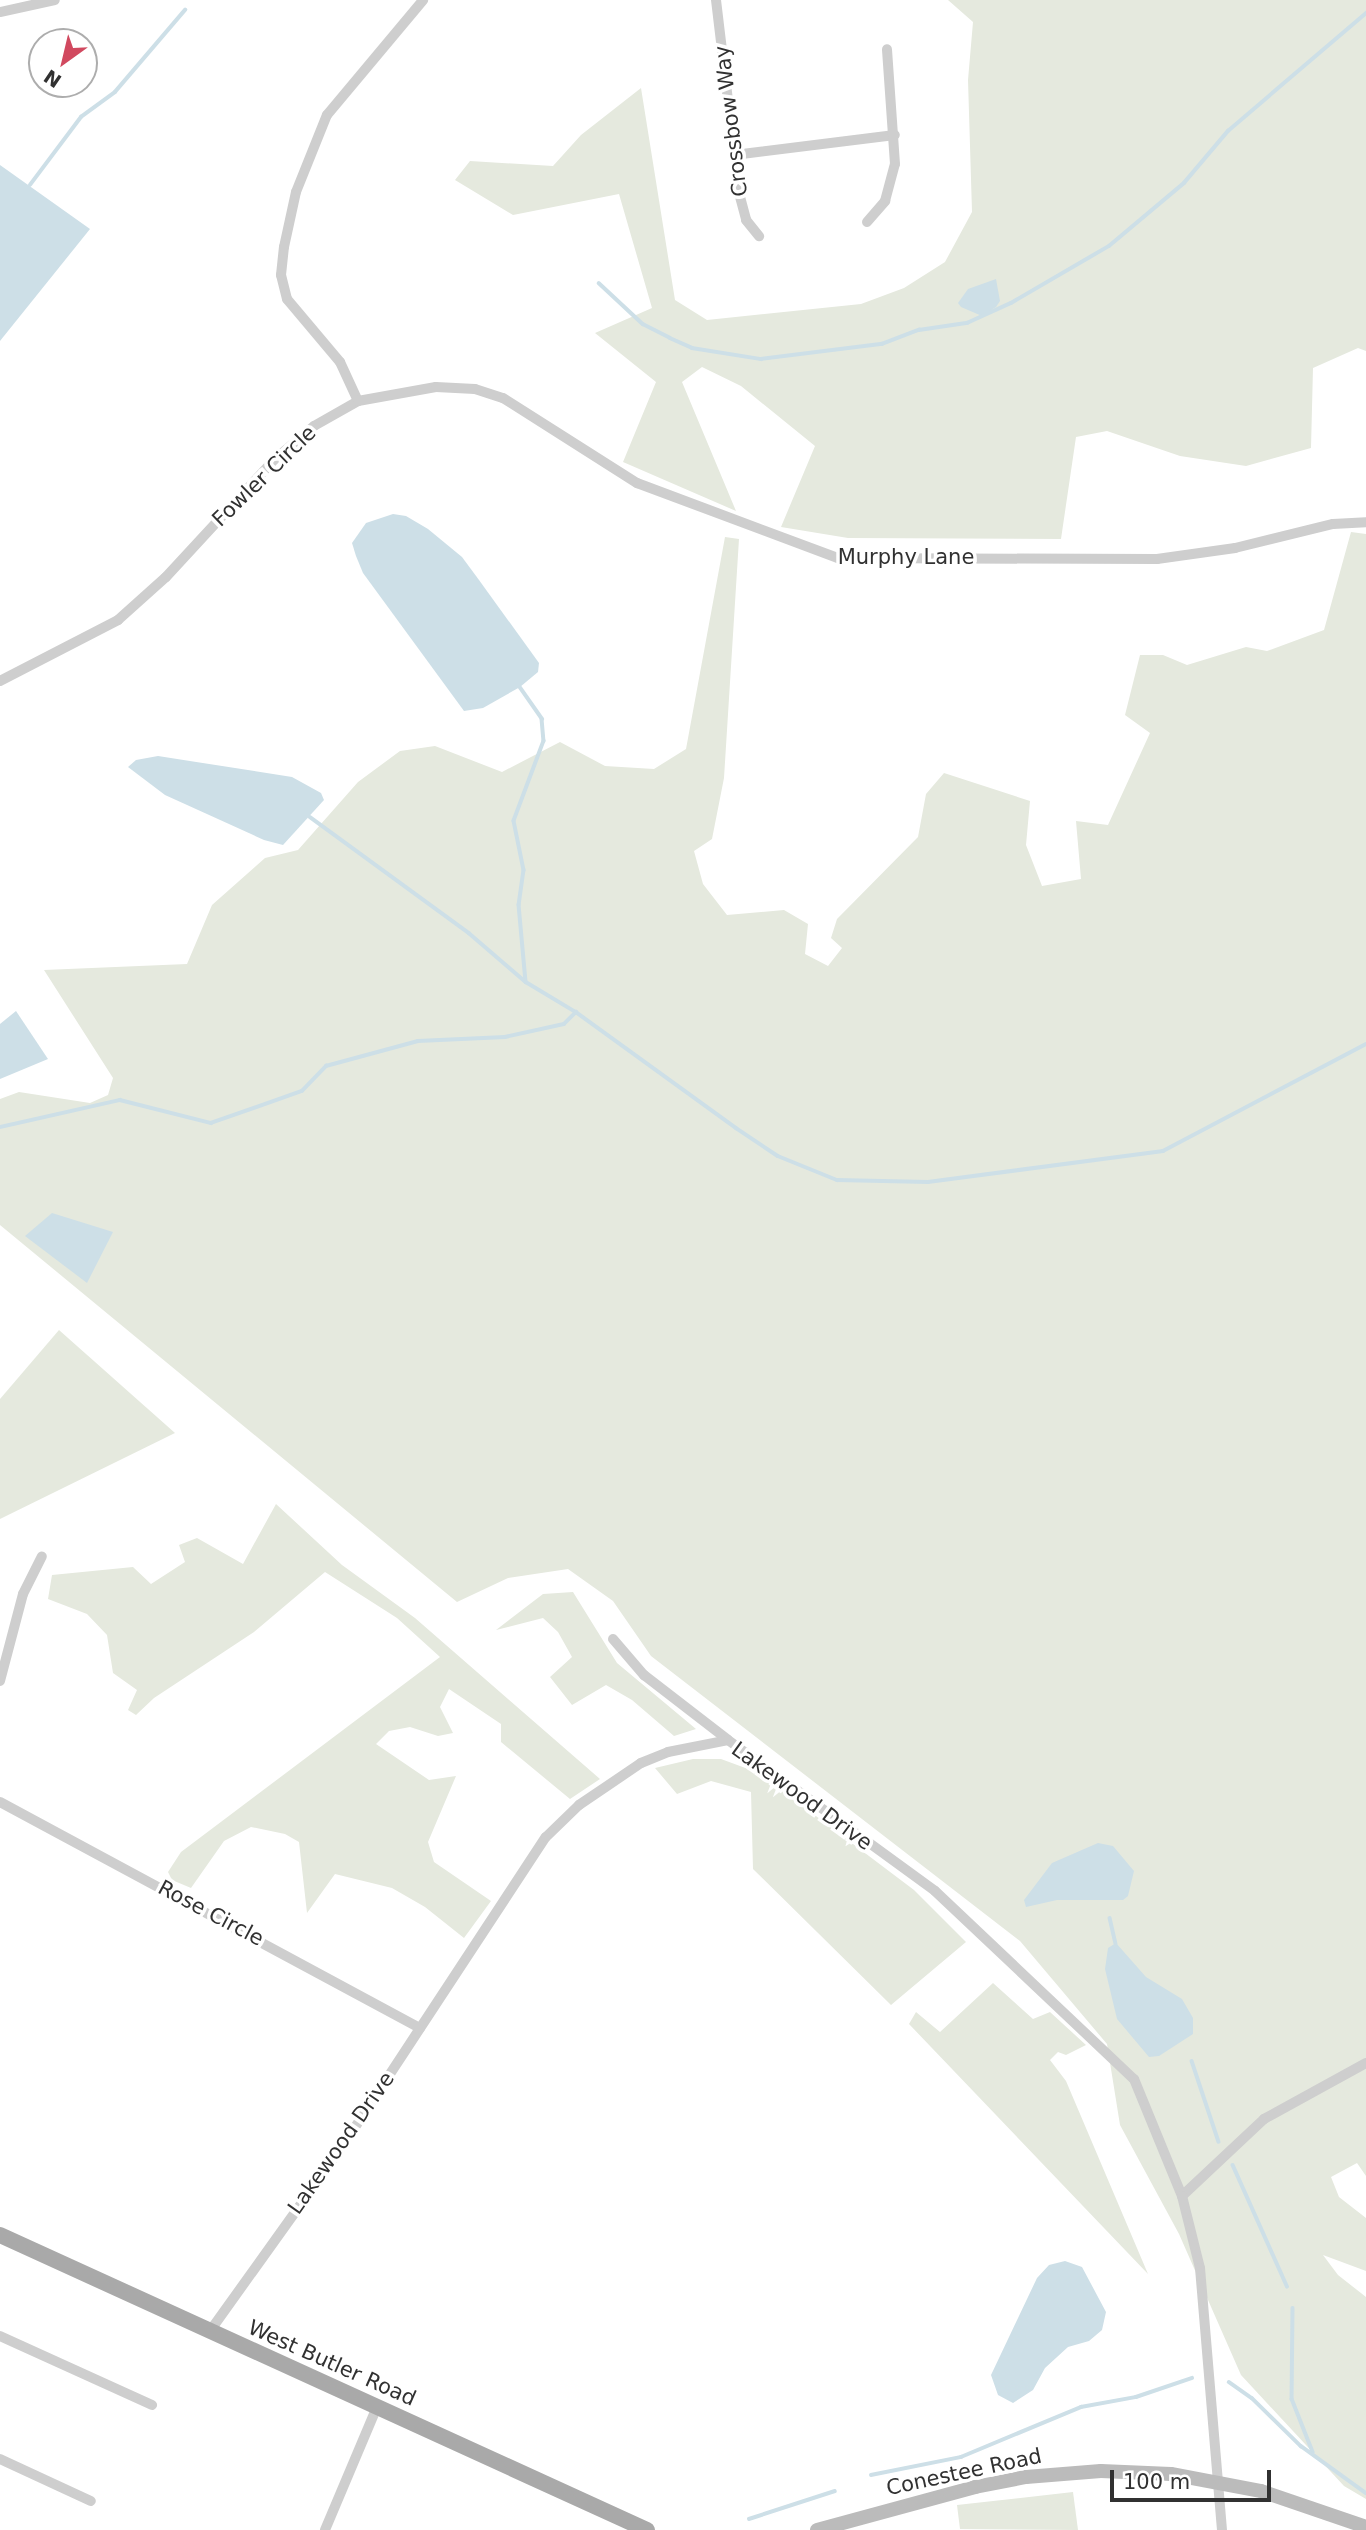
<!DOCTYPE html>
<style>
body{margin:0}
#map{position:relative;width:1366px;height:2530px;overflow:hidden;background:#fff;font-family:"DejaVu Sans",sans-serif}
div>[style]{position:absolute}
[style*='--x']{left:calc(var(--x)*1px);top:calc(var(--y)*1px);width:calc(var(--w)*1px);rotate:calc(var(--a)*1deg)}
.green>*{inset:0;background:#e5e9de}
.water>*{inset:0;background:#cddfe7}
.stream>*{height:3.5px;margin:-1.75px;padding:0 1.75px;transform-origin:1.75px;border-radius:1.75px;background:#cddfe7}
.street>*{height:10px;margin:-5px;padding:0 5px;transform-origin:5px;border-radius:5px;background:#cecece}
.secondary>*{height:14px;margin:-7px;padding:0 7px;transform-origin:7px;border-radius:7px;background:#bbb}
.primary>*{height:16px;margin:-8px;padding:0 8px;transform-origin:8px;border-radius:8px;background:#a9a9a9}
span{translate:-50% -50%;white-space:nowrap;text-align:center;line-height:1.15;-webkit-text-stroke:7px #fff;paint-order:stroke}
.street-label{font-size:21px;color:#313131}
.north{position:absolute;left:28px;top:28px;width:70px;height:70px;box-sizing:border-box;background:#fff;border:2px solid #adadad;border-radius:50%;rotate:214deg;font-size:19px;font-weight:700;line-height:28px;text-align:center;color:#313131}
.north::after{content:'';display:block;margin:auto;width:24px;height:32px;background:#d1495f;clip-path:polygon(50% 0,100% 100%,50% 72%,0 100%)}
.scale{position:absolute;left:1110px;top:2470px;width:161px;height:32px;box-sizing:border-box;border:4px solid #313131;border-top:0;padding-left:9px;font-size:21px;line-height:24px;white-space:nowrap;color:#313131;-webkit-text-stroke:5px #fff;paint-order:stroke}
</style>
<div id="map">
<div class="green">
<i style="clip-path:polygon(948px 0,1366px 0,1366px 351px,1358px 348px,1313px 368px,1311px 448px,1246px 466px,1180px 456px,1107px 431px,1076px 437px,1061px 539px,848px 538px,781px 527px,815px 446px,741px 386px,702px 367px,682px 382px,736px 511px,623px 462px,656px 382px,595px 333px,652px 308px,619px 194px,513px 215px,455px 180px,470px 161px,553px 166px,581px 135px,641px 88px,675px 300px,707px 320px,861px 304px,904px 288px,945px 262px,972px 212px,968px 80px,973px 22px)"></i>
<i style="clip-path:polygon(1351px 532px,1366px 534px,1366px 2176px,1357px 2163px,1331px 2177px,1339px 2197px,1366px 2218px,1366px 2271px,1323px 2255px,1338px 2275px,1366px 2297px,1366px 2499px,1344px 2486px,1241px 2375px,1179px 2234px,1120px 2125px,1107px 2044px,1020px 1941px,651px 1656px,613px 1601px,568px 1569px,508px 1578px,457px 1602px,0 1225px,0 1099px,19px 1092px,90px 1103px,108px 1095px,113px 1078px,44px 970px,187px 964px,212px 905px,265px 858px,298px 850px,358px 782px,400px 751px,435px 746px,502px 772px,560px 742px,605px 766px,654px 769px,686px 749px,725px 537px,739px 539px,724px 778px,712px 839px,694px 851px,703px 884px,727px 915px,784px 910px,808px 924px,805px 954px,828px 966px,842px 948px,831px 938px,837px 919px,918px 837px,926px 794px,944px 773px,1030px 801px,1026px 845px,1042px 886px,1081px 879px,1076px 821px,1108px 825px,1150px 733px,1125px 715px,1140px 655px,1163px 655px,1187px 665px,1246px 647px,1267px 651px,1324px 630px)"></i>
<i style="clip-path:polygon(59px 1330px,175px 1433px,0 1519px,0 1399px)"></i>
<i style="clip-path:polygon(276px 1504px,342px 1565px,415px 1618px,600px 1779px,570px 1799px,501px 1742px,501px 1724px,449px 1689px,440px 1707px,453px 1733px,438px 1736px,410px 1727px,389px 1731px,376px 1744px,429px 1780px,456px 1776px,428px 1842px,434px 1862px,491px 1901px,464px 1938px,425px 1907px,392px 1888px,335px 1874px,307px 1913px,299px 1842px,285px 1834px,251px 1827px,224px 1841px,191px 1888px,172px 1880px,168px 1872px,181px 1852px,440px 1657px,397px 1618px,325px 1572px,254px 1632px,154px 1698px,136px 1715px,128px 1710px,137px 1690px,113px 1673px,107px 1635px,87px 1614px,48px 1599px,52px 1575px,133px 1567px,151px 1584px,185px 1562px,179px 1545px,197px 1538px,243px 1564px)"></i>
<i style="clip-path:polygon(573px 1592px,617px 1663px,696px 1729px,674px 1736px,632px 1700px,606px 1685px,572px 1705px,550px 1677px,572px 1657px,558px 1632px,543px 1618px,496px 1630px,543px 1594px)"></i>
<i style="clip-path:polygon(693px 1759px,721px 1759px,759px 1773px,914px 1890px,966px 1942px,891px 2005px,753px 1869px,751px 1792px,711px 1781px,677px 1794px,655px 1768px)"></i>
<i style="clip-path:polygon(993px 1983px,1033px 2019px,1050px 2012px,1086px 2045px,1066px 2055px,1058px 2052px,1050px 2060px,1066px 2081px,1148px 2274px,909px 2024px,916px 2012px,940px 2032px)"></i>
<i style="clip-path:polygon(1073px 2492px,1078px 2530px,960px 2529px,957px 2505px)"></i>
</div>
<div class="water">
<i style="clip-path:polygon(0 165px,90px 229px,0 341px)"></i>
<i style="clip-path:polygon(996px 279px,1000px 301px,996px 307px,982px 316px,961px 307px,958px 303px,968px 289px)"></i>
<i style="clip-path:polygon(393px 514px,406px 516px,428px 529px,462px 557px,479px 580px,539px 663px,538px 672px,520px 687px,483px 708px,464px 711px,363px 573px,356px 556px,352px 543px,366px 523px)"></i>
<i style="clip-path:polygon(158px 756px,292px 777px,321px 793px,324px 800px,283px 845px,264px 840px,165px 795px,128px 767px,136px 760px)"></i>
<i style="clip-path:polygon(16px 1011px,48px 1059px,0 1079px,0 1024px)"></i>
<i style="clip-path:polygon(52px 1213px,113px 1232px,87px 1283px,25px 1236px)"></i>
<i style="clip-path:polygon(1098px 1843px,1113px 1846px,1134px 1871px,1128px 1896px,1123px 1900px,1057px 1900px,1026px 1907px,1024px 1900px,1052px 1863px)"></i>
<i style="clip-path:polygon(1116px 1943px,1146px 1977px,1182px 1999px,1193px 2018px,1193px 2034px,1159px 2056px,1149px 2057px,1117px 2019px,1105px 1969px,1108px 1948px)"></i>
<i style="clip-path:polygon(1065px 2261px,1082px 2267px,1106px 2312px,1102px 2330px,1089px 2341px,1068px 2347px,1045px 2368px,1033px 2390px,1013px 2403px,998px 2395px,991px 2375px,1037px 2278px,1049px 2265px)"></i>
</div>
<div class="stream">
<i style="--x:30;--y:185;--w:85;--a:-53.1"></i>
<i style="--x:81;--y:117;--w:42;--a:-36.3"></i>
<i style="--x:115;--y:92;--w:108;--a:-49.5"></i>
<i style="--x:599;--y:283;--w:60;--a:43"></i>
<i style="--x:643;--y:324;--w:30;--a:27"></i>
<i style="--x:670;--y:338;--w:24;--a:24"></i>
<i style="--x:692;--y:348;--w:70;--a:9.1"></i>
<i style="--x:761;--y:359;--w:122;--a:-7.1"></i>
<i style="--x:882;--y:344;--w:40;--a:-21"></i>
<i style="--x:919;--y:330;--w:49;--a:-8.3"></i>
<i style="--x:967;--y:323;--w:48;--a:-24.4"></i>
<i style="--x:1011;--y:303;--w:113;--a:-30.2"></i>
<i style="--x:1109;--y:246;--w:98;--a:-40"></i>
<i style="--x:1184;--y:183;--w:68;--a:-49.8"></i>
<i style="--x:1228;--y:131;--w:182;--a:-40.5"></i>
<i style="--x:520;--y:687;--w:39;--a:55"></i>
<i style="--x:542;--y:719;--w:22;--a:85"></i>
<i style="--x:544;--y:741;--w:85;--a:110.6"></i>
<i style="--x:514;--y:821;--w:50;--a:78.5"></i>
<i style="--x:524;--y:870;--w:35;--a:98"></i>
<i style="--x:519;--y:905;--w:77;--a:84.8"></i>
<i style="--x:310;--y:817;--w:197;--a:36.1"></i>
<i style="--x:469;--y:933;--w:75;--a:40.7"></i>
<i style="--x:526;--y:982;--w:58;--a:31"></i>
<i style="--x:576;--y:1012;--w:198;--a:35.9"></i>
<i style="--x:736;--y:1128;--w:50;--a:33.7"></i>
<i style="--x:778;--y:1156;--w:64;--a:22.1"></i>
<i style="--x:837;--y:1180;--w:91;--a:1.3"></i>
<i style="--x:928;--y:1182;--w:237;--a:-7.5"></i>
<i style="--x:1163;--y:1151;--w:229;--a:-27.8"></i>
<i style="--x:0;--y:1127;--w:123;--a:-12.7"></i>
<i style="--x:120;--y:1100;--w:94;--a:14.2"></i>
<i style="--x:211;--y:1123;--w:96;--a:-19.4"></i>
<i style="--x:302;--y:1091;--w:35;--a:-46"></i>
<i style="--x:326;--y:1066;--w:95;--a:-15.2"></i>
<i style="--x:418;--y:1041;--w:87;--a:-2.6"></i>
<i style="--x:505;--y:1037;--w:60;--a:-12.4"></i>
<i style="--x:564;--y:1024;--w:17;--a:-45"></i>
<i style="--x:1110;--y:1918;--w:26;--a:77"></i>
<i style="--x:1192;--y:2061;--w:85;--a:71.6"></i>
<i style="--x:1233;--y:2165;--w:133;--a:65.9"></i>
<i style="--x:1293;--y:2308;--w:91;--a:90.6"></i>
<i style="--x:1292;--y:2399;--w:57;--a:68.4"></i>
<i style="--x:1229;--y:2382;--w:28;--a:35"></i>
<i style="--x:1252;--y:2398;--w:69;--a:44.4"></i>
<i style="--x:1301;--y:2446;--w:80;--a:35.9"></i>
<i style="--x:871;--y:2475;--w:92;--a:-11.3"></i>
<i style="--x:961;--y:2457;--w:130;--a:-22.6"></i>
<i style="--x:1081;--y:2407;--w:56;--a:-10.3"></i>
<i style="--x:1136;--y:2397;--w:59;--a:-18.7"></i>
<i style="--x:749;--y:2519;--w:90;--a:-18"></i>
</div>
<div class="street">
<i style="--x:716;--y:0;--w:194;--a:83.2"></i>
<i style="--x:739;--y:193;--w:28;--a:75"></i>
<i style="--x:746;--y:220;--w:21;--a:51"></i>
<i style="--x:0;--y:12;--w:56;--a:-12.3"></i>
<i style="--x:734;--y:155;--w:162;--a:-7.1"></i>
<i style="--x:867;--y:222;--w:28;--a:-49"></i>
<i style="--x:885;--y:201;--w:38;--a:-75"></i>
<i style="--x:895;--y:164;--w:115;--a:-94"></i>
<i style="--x:358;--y:401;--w:43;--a:-114.8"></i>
<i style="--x:340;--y:362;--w:82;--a:-130.1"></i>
<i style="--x:287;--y:299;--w:25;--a:-104"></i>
<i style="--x:281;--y:275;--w:28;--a:-84"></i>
<i style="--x:284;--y:247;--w:56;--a:-77.7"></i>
<i style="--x:296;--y:192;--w:83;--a:-68.1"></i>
<i style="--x:327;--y:115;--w:150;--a:-50.1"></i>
<i style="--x:0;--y:681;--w:133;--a:-27.3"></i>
<i style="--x:118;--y:620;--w:64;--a:-41.9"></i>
<i style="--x:166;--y:577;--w:161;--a:-47.3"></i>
<i style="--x:275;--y:459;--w:51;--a:-40.2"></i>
<i style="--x:314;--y:426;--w:51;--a:-29.6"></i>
<i style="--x:358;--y:401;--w:79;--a:-10.2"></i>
<i style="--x:436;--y:387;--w:39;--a:3"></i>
<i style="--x:475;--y:389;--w:29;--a:18"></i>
<i style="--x:503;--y:398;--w:159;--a:32.4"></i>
<i style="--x:637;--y:483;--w:215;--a:20.5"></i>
<i style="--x:838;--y:558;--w:319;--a:0.2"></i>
<i style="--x:1157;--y:559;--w:79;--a:-8"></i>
<i style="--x:1235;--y:548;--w:101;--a:-13.8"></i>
<i style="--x:1333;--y:524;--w:33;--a:-3"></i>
<i style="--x:613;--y:1639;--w:48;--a:49.3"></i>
<i style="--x:644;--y:1675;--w:106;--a:37.7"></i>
<i style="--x:0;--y:1681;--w:90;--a:-75.2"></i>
<i style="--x:23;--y:1594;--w:42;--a:-63.4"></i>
<i style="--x:0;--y:1802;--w:477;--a:28.3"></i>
<i style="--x:1182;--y:2196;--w:112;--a:-43.2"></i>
<i style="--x:1264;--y:2119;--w:116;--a:-28.8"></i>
<i style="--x:210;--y:2331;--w:230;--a:-54.4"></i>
<i style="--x:344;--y:2144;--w:367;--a:-56.7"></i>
<i style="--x:546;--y:1837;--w:46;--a:-44.1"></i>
<i style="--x:579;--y:1805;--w:75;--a:-34.1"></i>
<i style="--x:641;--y:1763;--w:29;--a:-22"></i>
<i style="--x:668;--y:1752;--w:61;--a:-11.3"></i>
<i style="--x:728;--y:1740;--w:256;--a:36.1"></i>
<i style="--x:935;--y:1891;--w:274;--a:43.4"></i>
<i style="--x:1134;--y:2079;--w:126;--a:67.7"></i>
<i style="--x:1182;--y:2196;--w:74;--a:76"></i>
<i style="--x:1200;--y:2268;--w:263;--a:85.2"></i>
<i style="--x:0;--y:2336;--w:167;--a:24.4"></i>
<i style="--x:0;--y:2459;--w:100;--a:24.8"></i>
<i style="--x:325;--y:2530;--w:134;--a:-67.1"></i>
</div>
<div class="secondary">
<i style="--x:817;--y:2530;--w:164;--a:-15.2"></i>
<i style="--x:975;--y:2487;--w:52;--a:-11.1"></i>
<i style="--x:1026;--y:2477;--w:75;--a:-4.6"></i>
<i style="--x:1101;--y:2471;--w:70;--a:2.5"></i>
<i style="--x:1171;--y:2474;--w:92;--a:10.7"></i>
<i style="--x:1261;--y:2491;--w:111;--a:18.9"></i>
</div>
<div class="primary">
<i style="--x:0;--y:2235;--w:711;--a:24.51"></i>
</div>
<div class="street-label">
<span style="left:731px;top:121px;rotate:-97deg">Crossbow Way</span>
<span style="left:264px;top:476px;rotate:-44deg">Fowler Circle</span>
<span style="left:906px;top:557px">Murphy Lane</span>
<span style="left:802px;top:1796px;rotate:36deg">Lakewood Drive</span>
<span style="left:211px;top:1913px;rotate:28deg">Rose Circle</span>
<span style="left:341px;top:2143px;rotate:-55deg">Lakewood Drive</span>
<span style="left:332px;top:2363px;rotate:24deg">West Butler Road</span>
<span style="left:964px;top:2472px;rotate:-12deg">Conestee Road</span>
</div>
<div class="north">N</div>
<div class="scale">100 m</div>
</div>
